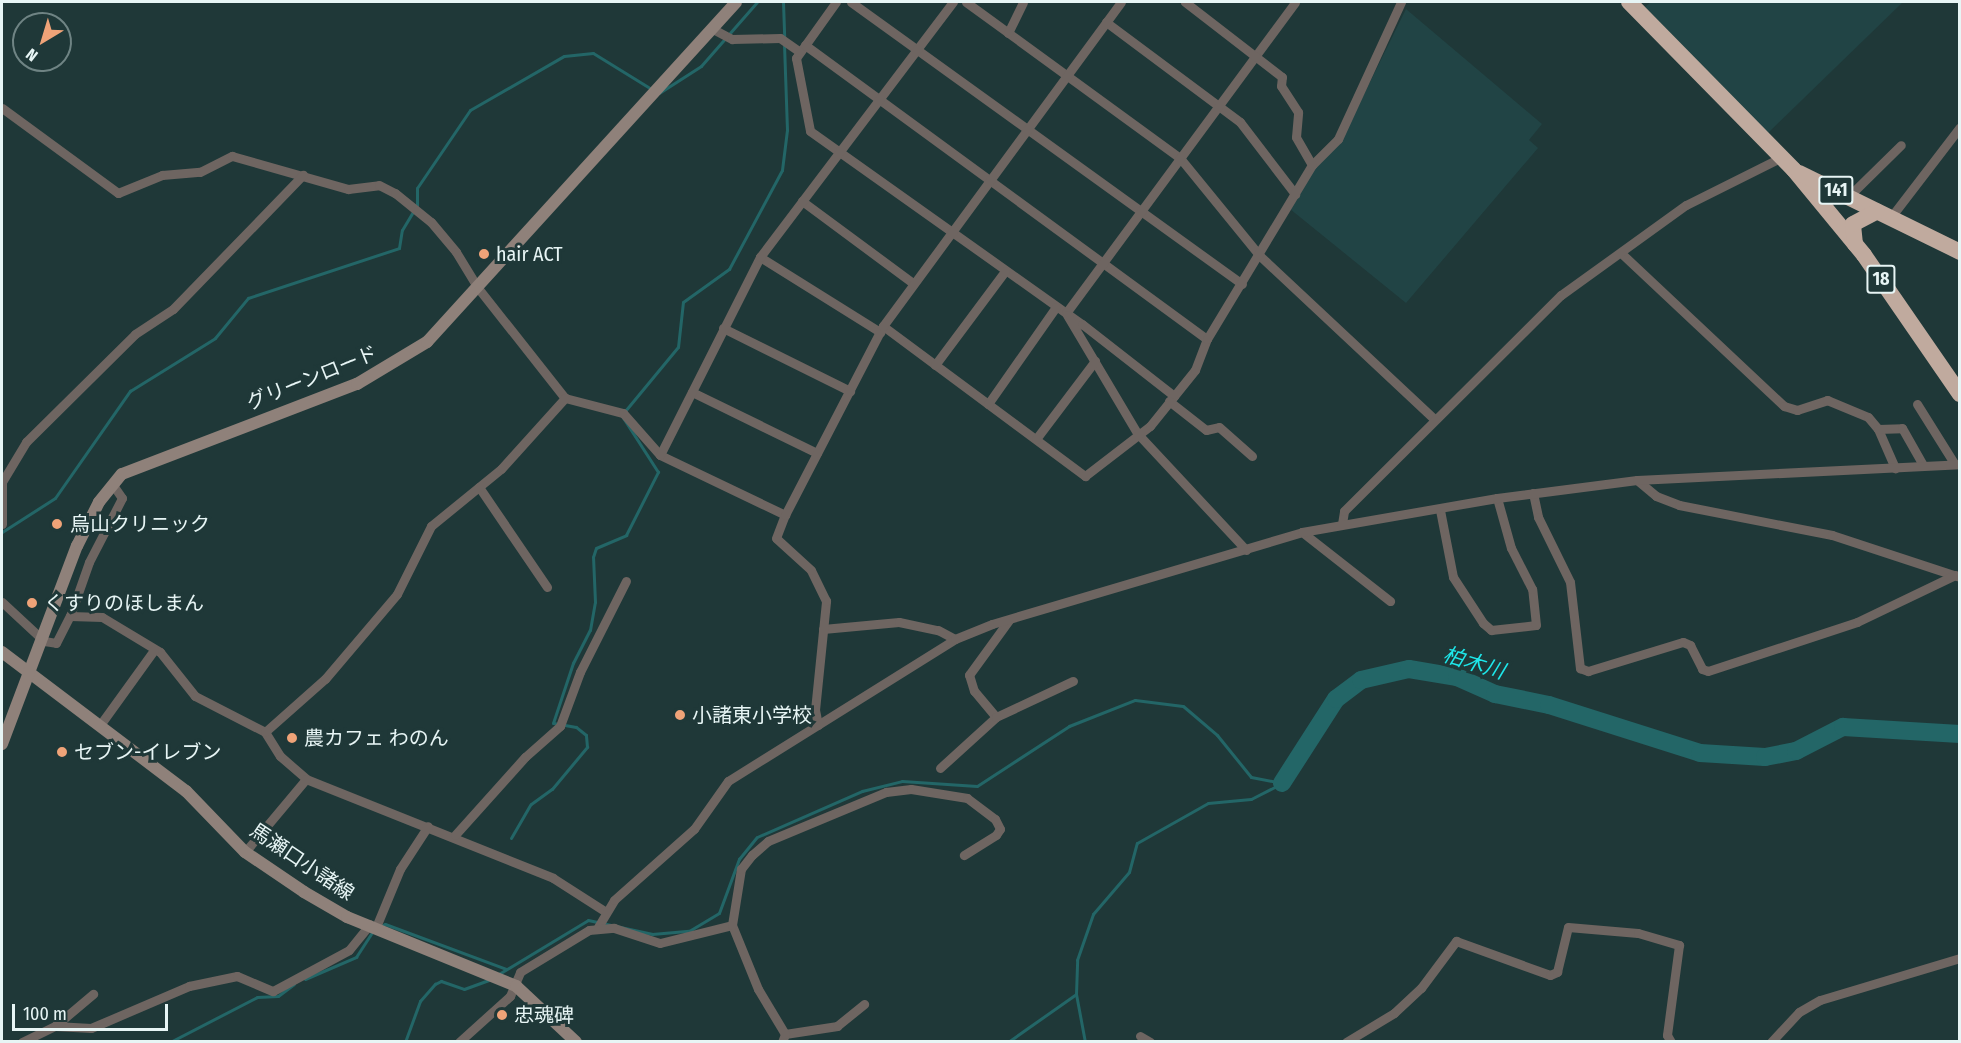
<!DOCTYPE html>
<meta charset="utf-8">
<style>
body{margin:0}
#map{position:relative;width:1961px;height:1043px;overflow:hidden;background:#1f3838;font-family:"Fira Sans Condensed","Noto Sans JP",sans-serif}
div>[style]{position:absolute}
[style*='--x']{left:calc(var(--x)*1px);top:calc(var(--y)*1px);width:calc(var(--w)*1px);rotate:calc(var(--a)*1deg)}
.built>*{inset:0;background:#214445}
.stream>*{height:3px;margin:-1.5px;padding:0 1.5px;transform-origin:1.5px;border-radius:1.5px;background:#236667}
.river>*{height:18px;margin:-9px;padding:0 9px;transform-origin:9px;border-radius:9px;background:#236667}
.street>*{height:9px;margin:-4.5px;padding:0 4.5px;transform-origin:4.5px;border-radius:4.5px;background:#6e6561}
.secondary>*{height:12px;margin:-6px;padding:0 6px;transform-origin:6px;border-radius:6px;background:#8f817a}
.highway>*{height:16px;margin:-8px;padding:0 8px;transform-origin:8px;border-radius:8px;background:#c0aa9e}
.dots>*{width:16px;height:16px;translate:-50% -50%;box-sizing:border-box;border:3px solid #1f3838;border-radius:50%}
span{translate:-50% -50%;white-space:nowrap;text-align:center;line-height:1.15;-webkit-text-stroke:6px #1f3838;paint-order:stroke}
.shield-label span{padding:2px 4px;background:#1f3838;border:2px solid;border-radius:4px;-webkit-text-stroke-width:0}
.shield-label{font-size:18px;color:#e7f5f5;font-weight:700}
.poi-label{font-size:20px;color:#e7f5f5}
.left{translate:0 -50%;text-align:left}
.street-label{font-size:20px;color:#e7f5f5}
.water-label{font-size:21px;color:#1ee7ea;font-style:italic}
.frame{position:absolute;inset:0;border:3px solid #e7f5f5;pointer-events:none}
.north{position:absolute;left:12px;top:12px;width:60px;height:60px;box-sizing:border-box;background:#1f3838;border:2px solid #6f8484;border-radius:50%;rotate:218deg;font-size:16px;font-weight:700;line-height:24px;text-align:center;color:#e7f5f5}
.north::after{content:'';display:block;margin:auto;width:21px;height:27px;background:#efa378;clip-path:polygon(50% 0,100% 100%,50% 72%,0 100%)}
.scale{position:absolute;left:12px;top:1004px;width:156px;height:27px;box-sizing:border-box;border:3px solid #e7f5f5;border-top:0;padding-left:8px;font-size:18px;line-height:21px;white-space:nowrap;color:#e7f5f5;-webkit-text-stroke:4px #1f3838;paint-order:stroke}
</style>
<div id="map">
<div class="built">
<i style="clip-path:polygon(1651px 2px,1903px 2px,1768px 133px,1645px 7px)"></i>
<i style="clip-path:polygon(1406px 9px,1542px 124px,1529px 140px,1538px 148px,1406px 303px,1290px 209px,1309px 175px,1342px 139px)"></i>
</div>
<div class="stream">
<i style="--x:783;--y:2;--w:35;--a:88"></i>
<i style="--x:659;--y:93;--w:50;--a:-32.7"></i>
<i style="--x:701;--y:66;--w:85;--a:-48.8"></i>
<i style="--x:625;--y:411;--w:83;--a:-50.4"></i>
<i style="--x:678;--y:347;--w:45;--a:-83.7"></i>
<i style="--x:683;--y:302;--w:57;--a:-35.7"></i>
<i style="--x:729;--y:269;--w:112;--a:-61.8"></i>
<i style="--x:782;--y:170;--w:40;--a:-82.9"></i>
<i style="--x:787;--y:130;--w:87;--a:-92"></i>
<i style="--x:2;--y:532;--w:63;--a:-32.7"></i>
<i style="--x:55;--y:498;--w:131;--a:-55"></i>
<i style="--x:130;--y:391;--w:100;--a:-31.9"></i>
<i style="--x:215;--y:338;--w:52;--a:-50.5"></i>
<i style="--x:248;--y:298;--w:159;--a:-18.3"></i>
<i style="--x:399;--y:248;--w:18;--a:-81"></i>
<i style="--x:402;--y:230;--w:29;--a:-59"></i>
<i style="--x:417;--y:205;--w:17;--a:-90"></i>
<i style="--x:417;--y:188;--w:94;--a:-55.8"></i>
<i style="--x:470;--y:110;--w:108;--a:-29.9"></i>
<i style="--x:564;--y:56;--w:29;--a:-6"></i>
<i style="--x:593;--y:53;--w:70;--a:31.7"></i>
<i style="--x:511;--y:838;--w:39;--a:-60"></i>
<i style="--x:531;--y:804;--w:26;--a:-36"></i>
<i style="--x:552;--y:789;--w:55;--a:-50.2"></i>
<i style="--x:587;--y:747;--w:12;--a:-95"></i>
<i style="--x:586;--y:735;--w:13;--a:-141"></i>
<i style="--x:576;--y:727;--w:23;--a:-170"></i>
<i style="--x:553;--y:723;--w:63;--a:-71.6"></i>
<i style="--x:573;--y:663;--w:37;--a:-63"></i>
<i style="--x:590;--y:630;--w:28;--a:-80"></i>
<i style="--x:595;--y:602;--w:45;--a:-92.5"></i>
<i style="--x:593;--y:557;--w:9;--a:-72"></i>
<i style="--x:596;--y:548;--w:33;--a:-23"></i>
<i style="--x:626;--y:535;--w:71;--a:-63.1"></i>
<i style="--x:658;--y:472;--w:67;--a:-122.7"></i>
<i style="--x:381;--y:926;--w:4;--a:-27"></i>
<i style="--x:385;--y:924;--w:129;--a:20.4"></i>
<i style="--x:497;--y:975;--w:106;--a:-31.1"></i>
<i style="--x:588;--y:920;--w:66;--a:12.3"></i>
<i style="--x:652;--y:934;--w:37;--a:-5"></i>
<i style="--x:689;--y:931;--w:35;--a:-31"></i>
<i style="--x:719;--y:913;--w:58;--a:-69.7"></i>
<i style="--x:739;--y:859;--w:28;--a:-51"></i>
<i style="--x:757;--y:837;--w:115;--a:-23.7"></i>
<i style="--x:862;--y:791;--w:41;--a:-14"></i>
<i style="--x:902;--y:781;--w:75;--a:3.8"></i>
<i style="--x:977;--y:786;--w:110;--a:-33.1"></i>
<i style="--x:1069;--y:726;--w:71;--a:-21.5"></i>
<i style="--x:1135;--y:700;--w:48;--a:7.1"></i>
<i style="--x:1183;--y:706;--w:45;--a:40.5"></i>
<i style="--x:1217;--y:735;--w:54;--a:51"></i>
<i style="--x:1251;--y:777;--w:32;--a:11"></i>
<i style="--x:305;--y:979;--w:56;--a:-23.3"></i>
<i style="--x:356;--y:957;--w:31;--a:-57"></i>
<i style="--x:1076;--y:994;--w:49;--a:79.4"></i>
<i style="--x:170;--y:1042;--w:98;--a:-27.3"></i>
<i style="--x:257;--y:997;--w:21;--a:-3"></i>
<i style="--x:278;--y:996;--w:20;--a:-37"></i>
<i style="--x:405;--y:1042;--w:44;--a:-69.9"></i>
<i style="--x:420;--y:1001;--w:23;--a:-49"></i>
<i style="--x:435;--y:984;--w:7;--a:-27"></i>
<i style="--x:441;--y:981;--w:24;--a:19"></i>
<i style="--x:464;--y:989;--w:27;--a:-20"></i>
<i style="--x:1008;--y:1042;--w:83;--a:-35.2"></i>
<i style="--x:1076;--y:994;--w:34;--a:-88"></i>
<i style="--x:1077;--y:960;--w:49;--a:-70.8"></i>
<i style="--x:1093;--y:914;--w:55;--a:-49.4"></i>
<i style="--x:1129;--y:872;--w:30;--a:-75"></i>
<i style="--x:1137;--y:843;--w:81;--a:-29.4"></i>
<i style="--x:1208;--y:803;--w:43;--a:-5.3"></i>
<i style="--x:1251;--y:799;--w:33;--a:-27"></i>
</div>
<div class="river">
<i style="--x:1282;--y:783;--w:100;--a:-57.3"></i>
<i style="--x:1336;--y:699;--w:31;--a:-37"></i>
<i style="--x:1361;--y:680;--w:49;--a:-12.9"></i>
<i style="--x:1409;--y:669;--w:49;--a:9.5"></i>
<i style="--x:1457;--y:677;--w:42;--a:24.1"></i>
<i style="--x:1495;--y:694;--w:55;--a:11.5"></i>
<i style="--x:1549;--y:705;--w:158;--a:17.6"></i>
<i style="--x:1700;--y:753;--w:65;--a:3.5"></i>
<i style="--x:1765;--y:757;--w:32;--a:-11"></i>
<i style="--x:1796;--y:751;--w:53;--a:-27.1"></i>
<i style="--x:1843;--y:727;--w:117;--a:3.4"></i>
</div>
<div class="street">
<i style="--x:836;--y:2;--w:69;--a:125.5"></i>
<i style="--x:796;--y:58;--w:74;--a:79.1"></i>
<i style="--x:810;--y:131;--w:334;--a:35.4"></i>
<i style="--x:1082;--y:324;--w:117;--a:38"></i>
<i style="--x:851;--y:2;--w:482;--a:35.8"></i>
<i style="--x:966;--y:2;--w:265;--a:36.1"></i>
<i style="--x:1180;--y:158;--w:127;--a:50.8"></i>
<i style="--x:1260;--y:256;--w:238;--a:43.1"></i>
<i style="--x:1106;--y:22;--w:167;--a:36.7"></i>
<i style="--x:1240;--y:122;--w:91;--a:52.6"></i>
<i style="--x:711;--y:28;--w:24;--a:28"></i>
<i style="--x:732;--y:39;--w:48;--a:-1.2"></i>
<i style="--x:780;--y:38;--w:24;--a:35"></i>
<i style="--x:1008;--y:33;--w:34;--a:-64"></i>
<i style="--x:805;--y:45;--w:498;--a:36.2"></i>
<i style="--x:2;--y:108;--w:144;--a:36.2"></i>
<i style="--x:118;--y:193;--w:48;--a:-22.2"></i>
<i style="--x:162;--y:175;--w:38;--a:-5"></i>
<i style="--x:200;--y:172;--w:36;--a:-27"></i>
<i style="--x:232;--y:156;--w:121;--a:15.9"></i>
<i style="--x:348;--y:189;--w:31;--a:-7"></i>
<i style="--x:379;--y:185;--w:18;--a:27"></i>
<i style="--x:395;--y:193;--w:46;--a:38.9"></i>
<i style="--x:431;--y:222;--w:39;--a:50"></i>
<i style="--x:456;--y:252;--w:42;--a:58.6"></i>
<i style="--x:478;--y:288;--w:140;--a:51.7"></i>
<i style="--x:565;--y:398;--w:60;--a:14.5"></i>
<i style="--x:623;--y:413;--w:56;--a:48.6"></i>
<i style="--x:660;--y:455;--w:139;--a:25.6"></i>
<i style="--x:1312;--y:165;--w:37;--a:-45"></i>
<i style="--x:1338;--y:139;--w:151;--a:-65.3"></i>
<i style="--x:1848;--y:197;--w:74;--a:-44.5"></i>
<i style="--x:802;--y:201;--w:138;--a:36.5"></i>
<i style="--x:1891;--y:217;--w:113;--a:-52.5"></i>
<i style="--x:1621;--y:253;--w:224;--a:43.2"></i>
<i style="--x:1784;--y:406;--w:14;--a:17"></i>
<i style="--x:1797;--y:410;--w:32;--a:-18"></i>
<i style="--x:1827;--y:400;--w:44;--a:22.5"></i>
<i style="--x:1868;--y:417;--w:16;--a:50"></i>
<i style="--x:1878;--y:429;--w:43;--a:66.4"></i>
<i style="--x:760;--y:257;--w:142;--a:32"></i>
<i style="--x:1066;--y:313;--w:386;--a:-53.6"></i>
<i style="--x:1067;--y:315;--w:137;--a:59.3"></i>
<i style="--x:1137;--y:433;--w:160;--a:47"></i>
<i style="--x:883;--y:326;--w:252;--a:36.6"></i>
<i style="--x:1085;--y:476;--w:82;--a:-37.6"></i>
<i style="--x:1150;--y:426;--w:72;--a:-51.2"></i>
<i style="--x:1195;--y:370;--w:33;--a:-69"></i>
<i style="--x:1207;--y:339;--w:203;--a:-58.9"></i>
<i style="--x:1312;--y:165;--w:32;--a:-120"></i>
<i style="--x:1296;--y:137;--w:25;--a:-85"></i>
<i style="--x:1298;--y:112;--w:31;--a:-123"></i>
<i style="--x:1281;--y:86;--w:9;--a:-84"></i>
<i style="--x:1282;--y:77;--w:123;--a:-142.3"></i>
<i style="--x:723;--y:328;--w:142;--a:26.4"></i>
<i style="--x:935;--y:365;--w:117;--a:-53.3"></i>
<i style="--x:692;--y:392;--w:139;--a:26"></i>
<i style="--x:1169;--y:401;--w:47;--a:38.1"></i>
<i style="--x:1206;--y:430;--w:13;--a:-13"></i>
<i style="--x:1219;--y:427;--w:44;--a:41.3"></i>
<i style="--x:988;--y:404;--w:118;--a:-55"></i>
<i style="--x:1917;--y:404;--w:70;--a:57.9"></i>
<i style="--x:1878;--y:429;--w:24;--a:-2"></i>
<i style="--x:1902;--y:428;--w:43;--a:60.4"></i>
<i style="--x:1036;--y:439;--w:98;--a:-52.9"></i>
<i style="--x:660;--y:455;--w:222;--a:-63.2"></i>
<i style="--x:760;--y:257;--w:320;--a:-52.9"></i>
<i style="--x:1637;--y:480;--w:25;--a:40"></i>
<i style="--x:1656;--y:496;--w:25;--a:21"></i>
<i style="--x:1679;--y:505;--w:156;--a:11.1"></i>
<i style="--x:1832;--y:535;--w:132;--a:18.2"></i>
<i style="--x:479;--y:487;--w:121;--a:55.8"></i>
<i style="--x:1533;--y:493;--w:25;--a:78"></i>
<i style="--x:1538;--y:517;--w:72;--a:63.8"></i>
<i style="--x:1570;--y:582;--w:87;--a:83.4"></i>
<i style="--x:1580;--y:668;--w:9;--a:21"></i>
<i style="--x:1588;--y:671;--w:99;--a:-17"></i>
<i style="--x:1683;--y:642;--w:8;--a:23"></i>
<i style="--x:1690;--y:645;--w:27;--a:63"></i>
<i style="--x:1702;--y:669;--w:6;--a:18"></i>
<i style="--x:1708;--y:671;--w:157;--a:-18.2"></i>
<i style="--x:1857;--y:622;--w:109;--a:-25.6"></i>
<i style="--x:1440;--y:510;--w:68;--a:79"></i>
<i style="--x:1453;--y:577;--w:55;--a:56.9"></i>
<i style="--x:1483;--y:623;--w:11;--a:41"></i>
<i style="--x:1491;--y:630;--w:45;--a:-6.3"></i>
<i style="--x:1536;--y:625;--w:36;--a:-96"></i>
<i style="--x:1532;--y:589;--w:46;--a:-117.1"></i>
<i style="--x:1511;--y:548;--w:52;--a:-105.6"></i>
<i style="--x:2;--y:524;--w:42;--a:-90"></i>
<i style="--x:2;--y:482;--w:47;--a:-59"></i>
<i style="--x:26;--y:442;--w:153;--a:-44.7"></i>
<i style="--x:135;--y:334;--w:45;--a:-33.3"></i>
<i style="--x:173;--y:309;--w:187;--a:-45.9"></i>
<i style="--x:1342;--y:524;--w:13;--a:-81"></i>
<i style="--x:1344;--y:511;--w:306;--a:-44.9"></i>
<i style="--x:1561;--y:295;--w:154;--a:-35.8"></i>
<i style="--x:1686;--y:205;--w:107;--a:-26.6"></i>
<i style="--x:1302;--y:532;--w:112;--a:38.1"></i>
<i style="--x:2;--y:602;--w:57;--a:42.9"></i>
<i style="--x:44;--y:641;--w:12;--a:9"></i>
<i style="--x:56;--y:643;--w:30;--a:-63"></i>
<i style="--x:70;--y:616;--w:32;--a:2"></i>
<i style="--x:102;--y:617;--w:68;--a:31.1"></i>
<i style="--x:160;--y:652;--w:56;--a:51.5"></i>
<i style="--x:195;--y:696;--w:79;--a:27.2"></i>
<i style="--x:265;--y:732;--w:28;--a:58"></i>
<i style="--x:280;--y:756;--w:35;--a:41"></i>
<i style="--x:306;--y:779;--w:266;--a:21.8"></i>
<i style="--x:553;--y:878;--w:63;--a:32.7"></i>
<i style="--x:70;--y:616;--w:57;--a:-70.6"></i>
<i style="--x:89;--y:562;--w:72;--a:-62.7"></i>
<i style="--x:122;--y:498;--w:16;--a:-125"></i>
<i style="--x:823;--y:629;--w:76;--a:-5.3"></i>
<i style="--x:899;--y:622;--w:40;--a:12"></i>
<i style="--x:938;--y:630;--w:19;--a:28"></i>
<i style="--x:996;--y:717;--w:34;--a:-130"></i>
<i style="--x:974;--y:691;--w:17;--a:-107"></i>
<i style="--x:969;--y:675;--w:68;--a:-54"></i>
<i style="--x:100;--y:725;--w:92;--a:-54.2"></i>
<i style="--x:818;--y:725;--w:15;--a:-101"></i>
<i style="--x:815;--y:710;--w:110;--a:-84.2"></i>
<i style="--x:826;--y:601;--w:34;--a:-116"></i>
<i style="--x:811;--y:570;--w:47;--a:-137.6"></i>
<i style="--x:776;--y:538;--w:25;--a:-69"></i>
<i style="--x:785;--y:515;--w:213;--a:-62.6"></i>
<i style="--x:883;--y:326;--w:402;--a:-53.7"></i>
<i style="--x:265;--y:732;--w:80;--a:-41.5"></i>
<i style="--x:325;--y:679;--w:111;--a:-49.7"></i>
<i style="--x:397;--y:594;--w:76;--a:-63.4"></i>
<i style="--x:431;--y:526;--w:90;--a:-39.2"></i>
<i style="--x:501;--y:469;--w:96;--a:-48"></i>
<i style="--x:940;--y:768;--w:76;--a:-42.3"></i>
<i style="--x:996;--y:717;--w:85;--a:-25.1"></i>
<i style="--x:455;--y:835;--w:105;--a:-48.1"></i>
<i style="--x:525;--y:757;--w:47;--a:-41.5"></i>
<i style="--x:560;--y:726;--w:58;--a:-69.7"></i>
<i style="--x:580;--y:672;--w:102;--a:-63.2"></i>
<i style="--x:245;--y:852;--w:95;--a:-50.1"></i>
<i style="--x:376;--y:927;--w:63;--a:-67.5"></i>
<i style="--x:400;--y:869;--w:51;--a:-56.9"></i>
<i style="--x:598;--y:927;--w:31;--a:-59"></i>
<i style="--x:614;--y:900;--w:107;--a:-41.6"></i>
<i style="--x:694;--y:829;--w:59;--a:-54.7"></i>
<i style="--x:728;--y:781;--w:268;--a:-32"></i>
<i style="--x:955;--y:639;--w:40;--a:-22"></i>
<i style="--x:992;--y:624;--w:323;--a:-16.5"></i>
<i style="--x:1302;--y:532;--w:198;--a:-9.9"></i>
<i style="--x:1497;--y:498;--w:141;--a:-7.3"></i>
<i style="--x:1637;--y:480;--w:323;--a:-2.8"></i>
<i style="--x:55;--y:1026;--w:36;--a:3"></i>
<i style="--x:91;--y:1028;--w:107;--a:-23.2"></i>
<i style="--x:189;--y:986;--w:49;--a:-11.8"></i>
<i style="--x:237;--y:976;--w:39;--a:23"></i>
<i style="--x:273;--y:991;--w:86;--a:-28.3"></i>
<i style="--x:349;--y:950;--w:33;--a:-51"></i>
<i style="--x:785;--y:1034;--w:53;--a:-8.7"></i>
<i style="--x:837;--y:1026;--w:35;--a:-39"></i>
<i style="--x:1140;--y:1036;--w:12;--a:31"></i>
<i style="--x:22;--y:1042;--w:37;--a:-26"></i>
<i style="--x:55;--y:1026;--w:50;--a:-40.1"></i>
<i style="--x:459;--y:1042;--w:69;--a:-42"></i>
<i style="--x:510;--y:996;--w:26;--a:-67"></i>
<i style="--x:520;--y:972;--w:81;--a:-31.3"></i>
<i style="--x:589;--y:930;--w:25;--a:-5"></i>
<i style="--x:614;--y:928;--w:48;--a:18.1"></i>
<i style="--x:660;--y:943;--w:74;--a:-14"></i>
<i style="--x:782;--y:1042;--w:9;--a:-69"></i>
<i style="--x:785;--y:1034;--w:52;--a:-121"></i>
<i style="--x:758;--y:989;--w:69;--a:-112.1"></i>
<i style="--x:732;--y:925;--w:57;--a:-80.9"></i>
<i style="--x:741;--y:869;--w:18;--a:-52"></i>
<i style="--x:752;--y:855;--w:21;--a:-41"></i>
<i style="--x:768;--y:841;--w:128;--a:-22.6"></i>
<i style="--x:886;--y:792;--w:25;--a:-7"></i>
<i style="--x:911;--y:789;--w:57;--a:9.1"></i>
<i style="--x:967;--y:798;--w:35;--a:37"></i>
<i style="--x:995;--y:819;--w:11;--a:63"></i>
<i style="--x:1000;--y:829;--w:7;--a:124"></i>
<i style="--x:996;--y:835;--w:38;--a:148"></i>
<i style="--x:1346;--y:1042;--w:56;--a:-31.1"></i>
<i style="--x:1394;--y:1013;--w:37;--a:-43"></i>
<i style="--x:1421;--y:988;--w:59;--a:-53.3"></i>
<i style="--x:1456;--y:941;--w:100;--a:19.9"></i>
<i style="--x:1550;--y:975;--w:8;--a:-23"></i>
<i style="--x:1557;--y:972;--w:46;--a:-76.3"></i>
<i style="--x:1568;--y:927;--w:70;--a:4.9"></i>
<i style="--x:1638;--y:933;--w:43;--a:16.3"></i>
<i style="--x:1679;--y:945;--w:91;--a:97.6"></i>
<i style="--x:1667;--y:1035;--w:8;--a:60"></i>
<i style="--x:1771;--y:1042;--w:41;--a:-47"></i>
<i style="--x:1799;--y:1012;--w:24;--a:-30"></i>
<i style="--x:1820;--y:1000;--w:146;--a:-16.7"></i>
</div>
<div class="secondary">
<i style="--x:2;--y:652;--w:231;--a:37.1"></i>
<i style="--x:186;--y:791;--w:85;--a:46"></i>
<i style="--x:245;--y:852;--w:71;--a:34.1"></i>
<i style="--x:304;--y:892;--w:50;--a:30.2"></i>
<i style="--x:347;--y:917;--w:183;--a:22.2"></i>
<i style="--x:516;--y:986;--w:82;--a:43"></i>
<i style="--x:2;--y:744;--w:212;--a:-69.3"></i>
<i style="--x:77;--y:546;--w:49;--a:-63.4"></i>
<i style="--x:99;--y:502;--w:36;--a:-51"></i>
<i style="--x:122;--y:474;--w:252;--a:-21"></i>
<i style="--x:357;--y:384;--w:82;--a:-31"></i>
<i style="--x:427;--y:342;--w:459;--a:-47.7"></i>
</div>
<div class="highway">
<i style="--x:1629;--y:2;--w:235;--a:45.5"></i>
<i style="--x:1794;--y:170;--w:110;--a:50.5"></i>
<i style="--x:1864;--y:255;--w:169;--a:55.4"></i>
<i style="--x:1799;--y:173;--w:179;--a:26.1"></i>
<i style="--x:1855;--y:244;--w:20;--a:-96"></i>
<i style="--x:1853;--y:224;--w:27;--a:-28"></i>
</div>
<div class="dots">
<i style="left:484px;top:254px;background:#efa378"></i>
<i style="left:57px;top:524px;background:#efa378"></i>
<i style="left:32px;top:603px;background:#efa378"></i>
<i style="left:680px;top:715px;background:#efa378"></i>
<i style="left:292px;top:738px;background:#efa378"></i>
<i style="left:62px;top:752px;background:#efa378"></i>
<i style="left:502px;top:1015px;background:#efa378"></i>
</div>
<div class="shield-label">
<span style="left:1836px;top:190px">141</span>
<span style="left:1881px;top:279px">18</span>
</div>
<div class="poi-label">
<span class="left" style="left:496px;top:254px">hair ACT</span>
<span class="left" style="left:70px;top:524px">烏山クリニック</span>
<span class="left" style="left:44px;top:603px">くすりのほしまん</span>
<span class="left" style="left:692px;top:715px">小諸東小学校</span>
<span class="left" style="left:304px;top:738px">農カフェ わのん</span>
<span class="left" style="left:74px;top:752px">セブン-イレブン</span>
<span class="left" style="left:514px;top:1015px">忠魂碑</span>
</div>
<div class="street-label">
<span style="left:312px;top:378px;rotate:-22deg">グリーンロード</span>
<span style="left:302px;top:862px;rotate:34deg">馬瀬口小諸線</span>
</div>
<div class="water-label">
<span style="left:1474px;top:663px;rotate:17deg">柏木川</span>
</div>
<div class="frame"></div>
<div class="north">N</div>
<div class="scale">100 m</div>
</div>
